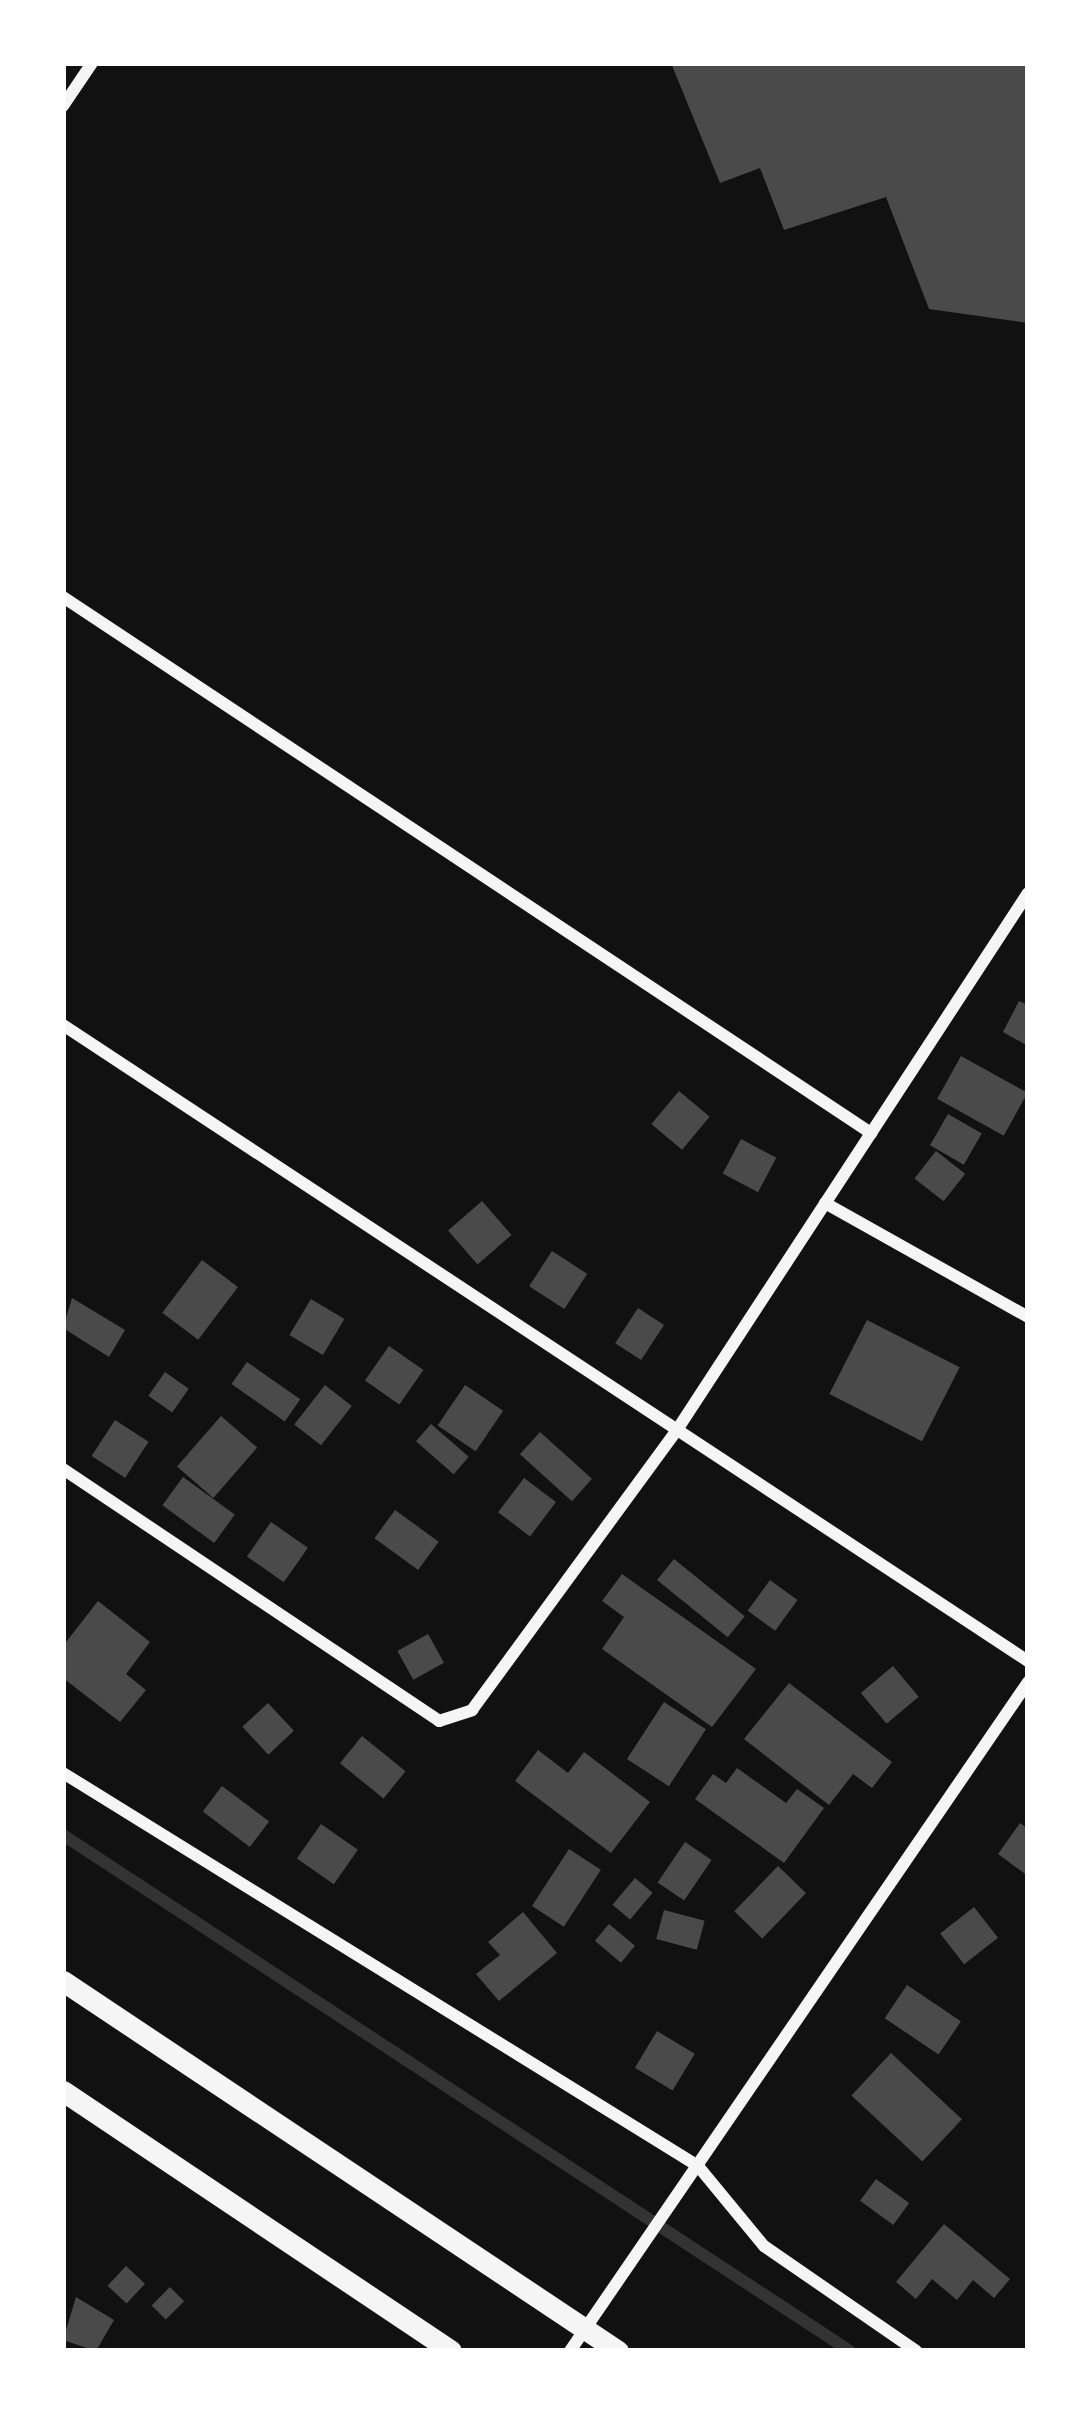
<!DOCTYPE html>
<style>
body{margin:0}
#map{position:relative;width:1091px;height:2414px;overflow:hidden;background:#111;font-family:"Playfair Display",serif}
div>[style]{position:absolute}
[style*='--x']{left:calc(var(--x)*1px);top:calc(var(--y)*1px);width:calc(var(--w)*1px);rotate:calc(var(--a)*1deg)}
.stream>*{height:12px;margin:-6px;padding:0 6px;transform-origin:6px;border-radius:6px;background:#333}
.building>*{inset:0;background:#4a4a4a;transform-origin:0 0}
.minor>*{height:12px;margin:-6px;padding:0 6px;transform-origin:6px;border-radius:6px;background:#f5f5f5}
.tertiary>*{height:21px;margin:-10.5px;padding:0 10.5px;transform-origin:10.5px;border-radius:10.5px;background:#f5f5f5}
span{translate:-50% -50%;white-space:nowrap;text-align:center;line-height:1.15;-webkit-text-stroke:9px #fff;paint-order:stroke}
.frame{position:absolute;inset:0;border:66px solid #fff;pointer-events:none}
</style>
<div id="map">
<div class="stream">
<i style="--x:63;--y:1835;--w:941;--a:33.25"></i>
</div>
<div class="building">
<i style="clip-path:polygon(671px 63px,1028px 63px,1028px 323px,929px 309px,886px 197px,784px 230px,760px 168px,720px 183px)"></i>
<i style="clip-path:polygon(1019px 1001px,1028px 1005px,1028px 1046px,1003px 1032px)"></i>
<i style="left:961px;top:1056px;width:76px;height:49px;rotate:29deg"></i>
<i style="left:679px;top:1091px;width:40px;height:43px;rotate:40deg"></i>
<i style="left:948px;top:1114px;width:39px;height:36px;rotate:30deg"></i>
<i style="left:741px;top:1139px;width:40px;height:39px;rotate:28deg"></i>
<i style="left:936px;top:1151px;width:37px;height:35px;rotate:38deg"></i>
<i style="left:482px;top:1201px;width:45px;height:45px;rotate:49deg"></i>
<i style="left:552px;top:1251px;width:42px;height:42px;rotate:33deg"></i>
<i style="left:202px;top:1260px;width:45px;height:66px;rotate:37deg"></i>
<i style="clip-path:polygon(72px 1298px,125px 1330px,109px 1357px,63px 1328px)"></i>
<i style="left:311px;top:1299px;width:39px;height:42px;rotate:31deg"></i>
<i style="left:638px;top:1308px;width:31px;height:42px;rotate:33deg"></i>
<i style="left:867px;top:1320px;width:104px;height:83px;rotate:27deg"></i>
<i style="left:389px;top:1346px;width:42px;height:42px;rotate:35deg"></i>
<i style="left:247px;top:1362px;width:65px;height:27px;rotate:35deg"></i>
<i style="left:165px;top:1372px;width:29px;height:29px;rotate:35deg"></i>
<i style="left:325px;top:1385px;width:34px;height:50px;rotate:38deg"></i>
<i style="left:465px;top:1385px;width:46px;height:49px;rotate:34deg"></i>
<i style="left:221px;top:1416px;width:48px;height:67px;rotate:41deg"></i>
<i style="left:115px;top:1420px;width:40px;height:43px;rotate:33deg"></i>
<i style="left:431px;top:1424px;width:50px;height:23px;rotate:41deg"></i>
<i style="left:540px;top:1432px;width:70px;height:30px;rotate:42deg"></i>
<i style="left:183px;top:1477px;width:64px;height:35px;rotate:36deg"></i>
<i style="left:524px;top:1478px;width:40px;height:43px;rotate:37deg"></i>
<i style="left:395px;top:1510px;width:54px;height:35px;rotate:36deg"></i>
<i style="left:271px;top:1522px;width:45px;height:42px;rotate:35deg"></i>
<i style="left:674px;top:1559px;width:91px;height:27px;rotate:39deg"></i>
<i style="clip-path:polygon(622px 1574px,756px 1669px,712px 1727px,602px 1649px,624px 1617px,602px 1601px)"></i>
<i style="left:770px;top:1580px;width:34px;height:38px;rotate:36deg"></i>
<i style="clip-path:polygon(98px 1601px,150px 1642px,126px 1674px,146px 1690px,120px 1722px,63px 1678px,63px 1646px)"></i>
<i style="left:428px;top:1634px;width:33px;height:35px;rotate:61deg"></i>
<i style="left:893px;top:1666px;width:40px;height:42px;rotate:50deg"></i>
<i style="clip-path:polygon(789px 1683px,892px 1762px,872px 1788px,853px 1774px,829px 1805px,744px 1739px)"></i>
<i style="left:664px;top:1702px;width:50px;height:68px;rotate:33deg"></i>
<i style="left:268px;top:1703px;width:38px;height:35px;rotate:47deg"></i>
<i style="left:362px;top:1736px;width:56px;height:35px;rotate:39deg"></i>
<i style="clip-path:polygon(538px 1750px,568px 1773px,584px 1752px,650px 1802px,611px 1853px,515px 1781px)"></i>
<i style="clip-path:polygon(737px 1768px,786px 1803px,797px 1789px,824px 1808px,784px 1863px,695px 1799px,713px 1774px,726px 1783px)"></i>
<i style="left:222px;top:1786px;width:59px;height:32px;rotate:37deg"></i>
<i style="clip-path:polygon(1020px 1823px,1028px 1829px,1028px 1876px,998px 1854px)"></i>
<i style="left:321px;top:1824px;width:45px;height:42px;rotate:35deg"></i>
<i style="left:685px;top:1842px;width:32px;height:49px;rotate:34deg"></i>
<i style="left:569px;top:1849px;width:38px;height:68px;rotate:33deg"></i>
<i style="left:778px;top:1866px;width:39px;height:63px;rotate:44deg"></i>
<i style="left:635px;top:1878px;width:23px;height:35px;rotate:40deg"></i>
<i style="left:974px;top:1907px;width:39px;height:43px;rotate:52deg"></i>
<i style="left:664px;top:1910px;width:42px;height:30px;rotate:15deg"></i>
<i style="clip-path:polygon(523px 1912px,557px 1953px,499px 2001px,476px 1974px,500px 1955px,488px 1942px)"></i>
<i style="left:609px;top:1924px;width:34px;height:22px;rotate:40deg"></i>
<i style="left:907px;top:1985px;width:65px;height:40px;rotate:34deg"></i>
<i style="left:657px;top:2031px;width:44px;height:43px;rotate:31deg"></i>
<i style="left:891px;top:2053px;width:97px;height:58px;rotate:43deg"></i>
<i style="left:876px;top:2179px;width:41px;height:27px;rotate:36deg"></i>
<i style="clip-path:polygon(944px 2224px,1010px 2279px,994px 2298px,973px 2280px,957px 2300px,932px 2279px,916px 2299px,896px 2282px)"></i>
<i style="left:126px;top:2266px;width:26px;height:27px;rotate:43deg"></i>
<i style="left:170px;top:2287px;width:20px;height:26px;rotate:45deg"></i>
<i style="clip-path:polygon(76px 2297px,114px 2320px,96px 2351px,63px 2340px)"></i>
</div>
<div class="minor">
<i style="--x:63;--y:106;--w:52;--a:-56"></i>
<i style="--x:63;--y:597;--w:970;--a:33.56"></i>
<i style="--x:63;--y:1025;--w:1156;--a:33.39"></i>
<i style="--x:825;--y:1203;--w:233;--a:29.3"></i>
<i style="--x:63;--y:1469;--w:453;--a:33.8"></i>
<i style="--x:439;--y:1721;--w:35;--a:-18"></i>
<i style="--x:472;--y:1710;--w:343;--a:-53.8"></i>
<i style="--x:675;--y:1433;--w:645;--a:-56.83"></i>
<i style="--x:63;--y:1773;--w:747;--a:31.75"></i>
<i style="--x:698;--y:2166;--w:104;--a:50.5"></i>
<i style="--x:764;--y:2246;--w:185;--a:34.6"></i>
<i style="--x:570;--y:2351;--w:811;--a:-55.6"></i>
</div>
<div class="tertiary">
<i style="--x:63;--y:1981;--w:667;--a:33.69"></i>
<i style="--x:63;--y:2091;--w:467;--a:33.8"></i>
</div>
<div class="frame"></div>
</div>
